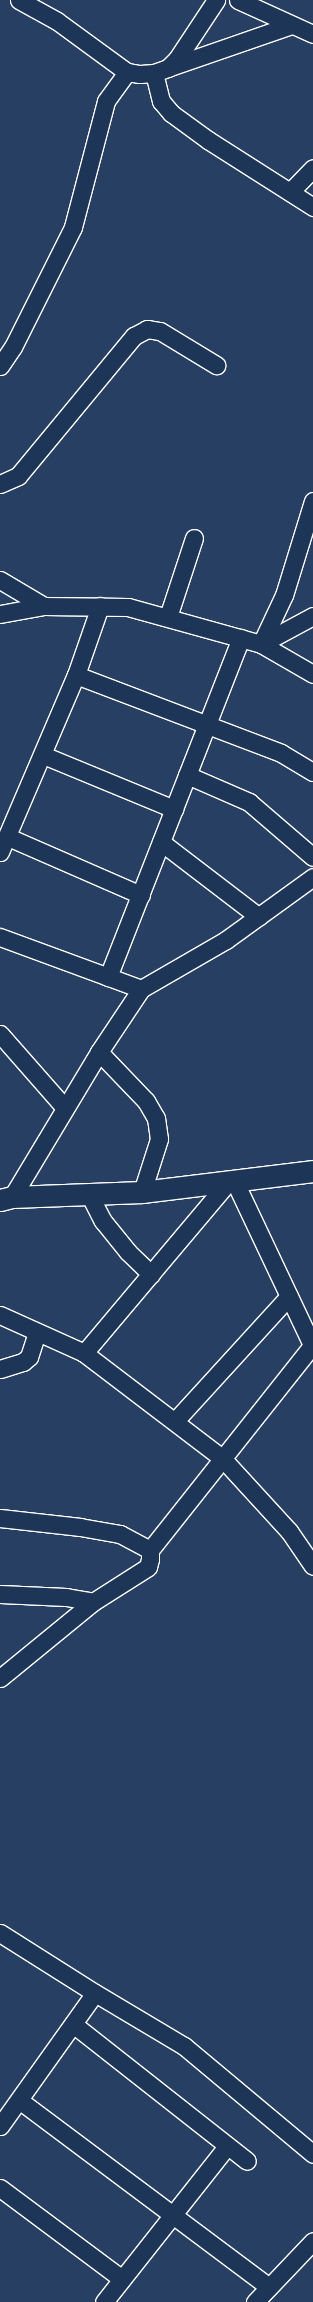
<!DOCTYPE html>
<style>
body{margin:0}
#map{position:relative;width:313px;height:2302px;overflow:hidden;background:#273f62;font-family:"Gochi Hand",sans-serif}
div>[style]{position:absolute}
[style*='--x']{left:calc(var(--x)*1px);top:calc(var(--y)*1px);width:calc(var(--w)*1px);rotate:calc(var(--a)*1deg)}
.roads{filter:drop-shadow(1px 0 #fff) drop-shadow(-1px 0 #fff) drop-shadow(0 1px #fff) drop-shadow(0 -1px #fff)}
.minor>*{height:17px;margin:-8.5px;padding:0 8.5px;transform-origin:8.5px;border-radius:8.5px;background:#1d3557}
.tertiary>*{height:21px;margin:-10.5px;padding:0 10.5px;transform-origin:10.5px;border-radius:10.5px;background:#1d3557}
span{translate:-50% -50%;white-space:nowrap;text-align:center;line-height:1.15;-webkit-text-stroke:3px #1d3557;paint-order:stroke}
</style>
<div id="map">
<div class="roads">
<div class="minor">
<i style="--x:19;--y:0;--w:43;--a:28.9"></i>
<i style="--x:57;--y:21;--w:87;--a:36.1"></i>
<i style="--x:127;--y:72;--w:13;--a:9"></i>
<i style="--x:140;--y:74;--w:14;--a:-4"></i>
<i style="--x:154;--y:73;--w:15;--a:-20"></i>
<i style="--x:168;--y:68;--w:13;--a:-45"></i>
<i style="--x:177;--y:59;--w:71;--a:-56.5"></i>
<i style="--x:238;--y:0;--w:82;--a:24.4"></i>
<i style="--x:170;--y:67;--w:128;--a:-19.1"></i>
<i style="--x:154;--y:73;--w:29;--a:76"></i>
<i style="--x:161;--y:101;--w:16;--a:50"></i>
<i style="--x:171;--y:113;--w:46;--a:36.1"></i>
<i style="--x:208;--y:140;--w:125;--a:32.5"></i>
<i style="--x:290;--y:192;--w:33;--a:-46"></i>
<i style="--x:0;--y:366;--w:23;--a:-56"></i>
<i style="--x:13;--y:347;--w:134;--a:-63.4"></i>
<i style="--x:73;--y:227;--w:130;--a:-75.3"></i>
<i style="--x:106;--y:101;--w:36;--a:-54"></i>
<i style="--x:0;--y:484;--w:20;--a:-24"></i>
<i style="--x:18;--y:476;--w:182;--a:-50.4"></i>
<i style="--x:134;--y:336;--w:15;--a:-28"></i>
<i style="--x:147;--y:329;--w:13;--a:9"></i>
<i style="--x:160;--y:331;--w:66;--a:31.3"></i>
<i style="--x:313;--y:501;--w:98;--a:107.1"></i>
<i style="--x:284;--y:595;--w:54;--a:115.1"></i>
<i style="--x:261;--y:644;--w:60;--a:30"></i>
<i style="--x:0;--y:580;--w:51;--a:30.6"></i>
<i style="--x:44;--y:606;--w:84;--a:0.7"></i>
<i style="--x:128;--y:607;--w:138;--a:15.5"></i>
<i style="--x:261;--y:644;--w:59;--a:-28.3"></i>
<i style="--x:0;--y:614;--w:45;--a:-10.3"></i>
<i style="--x:168;--y:617;--w:83;--a:-71.8"></i>
<i style="--x:76;--y:675;--w:219;--a:20.8"></i>
<i style="--x:281;--y:753;--w:37;--a:31"></i>
<i style="--x:43;--y:755;--w:142;--a:22.4"></i>
<i style="--x:187;--y:775;--w:68;--a:23.5"></i>
<i style="--x:249;--y:802;--w:84;--a:40.7"></i>
<i style="--x:8;--y:837;--w:145;--a:23.6"></i>
<i style="--x:161;--y:842;--w:123;--a:37.4"></i>
<i style="--x:0;--y:852;--w:193;--a:-66.8"></i>
<i style="--x:76;--y:675;--w:73;--a:-70.8"></i>
<i style="--x:0;--y:937;--w:150;--a:20.2"></i>
<i style="--x:108;--y:977;--w:364;--a:-68.6"></i>
<i style="--x:0;--y:1034;--w:98;--a:48.7"></i>
<i style="--x:99;--y:1052;--w:68;--a:46.2"></i>
<i style="--x:146;--y:1101;--w:20;--a:60"></i>
<i style="--x:156;--y:1118;--w:21;--a:82"></i>
<i style="--x:159;--y:1139;--w:56;--a:107.8"></i>
<i style="--x:234;--y:1180;--w:183;--a:64.7"></i>
<i style="--x:229;--y:1181;--w:225;--a:130.1"></i>
<i style="--x:84;--y:1353;--w:173;--a:37.3"></i>
<i style="--x:222;--y:1458;--w:99;--a:47.5"></i>
<i style="--x:289;--y:1531;--w:42;--a:55.6"></i>
<i style="--x:89;--y:1194;--w:30;--a:63"></i>
<i style="--x:103;--y:1221;--w:40;--a:51"></i>
<i style="--x:128;--y:1252;--w:32;--a:44"></i>
<i style="--x:12;--y:1197;--w:169;--a:-59"></i>
<i style="--x:99;--y:1052;--w:76;--a:-56.3"></i>
<i style="--x:141;--y:989;--w:98;--a:-30"></i>
<i style="--x:226;--y:940;--w:107;--a:-35.9"></i>
<i style="--x:0;--y:1315;--w:92;--a:24.3"></i>
<i style="--x:0;--y:1369;--w:24;--a:-17"></i>
<i style="--x:23;--y:1362;--w:8;--a:-40"></i>
<i style="--x:29;--y:1357;--w:26;--a:-72"></i>
<i style="--x:175;--y:1421;--w:169;--a:-47.6"></i>
<i style="--x:0;--y:1518;--w:81;--a:6.4"></i>
<i style="--x:80;--y:1527;--w:41;--a:9.9"></i>
<i style="--x:120;--y:1534;--w:34;--a:28"></i>
<i style="--x:150;--y:1550;--w:9;--a:90"></i>
<i style="--x:150;--y:1559;--w:8;--a:104"></i>
<i style="--x:148;--y:1567;--w:65;--a:147.5"></i>
<i style="--x:93;--y:1602;--w:120;--a:140.7"></i>
<i style="--x:150;--y:1550;--w:263;--a:-51.6"></i>
<i style="--x:0;--y:1594;--w:66;--a:2.6"></i>
<i style="--x:66;--y:1597;--w:27;--a:10"></i>
<i style="--x:0;--y:1933;--w:112;--a:32.3"></i>
<i style="--x:95;--y:1993;--w:104;--a:30.8"></i>
<i style="--x:184;--y:2046;--w:168;--a:39.9"></i>
<i style="--x:73;--y:2024;--w:221;--a:38.2"></i>
<i style="--x:19;--y:2100;--w:312;--a:36.8"></i>
<i style="--x:0;--y:2126;--w:163;--a:-54.5"></i>
<i style="--x:0;--y:2188;--w:152;--a:36.7"></i>
<i style="--x:104;--y:2302;--w:199;--a:-51.7"></i>
<i style="--x:255;--y:2302;--w:84;--a:-46.4"></i>
</div>
<div class="tertiary">
<i style="--x:0;--y:1200;--w:12;--a:-14"></i>
<i style="--x:12;--y:1197;--w:130;--a:-2.2"></i>
<i style="--x:142;--y:1192;--w:172;--a:-7"></i>
</div>
</div>
</div>
